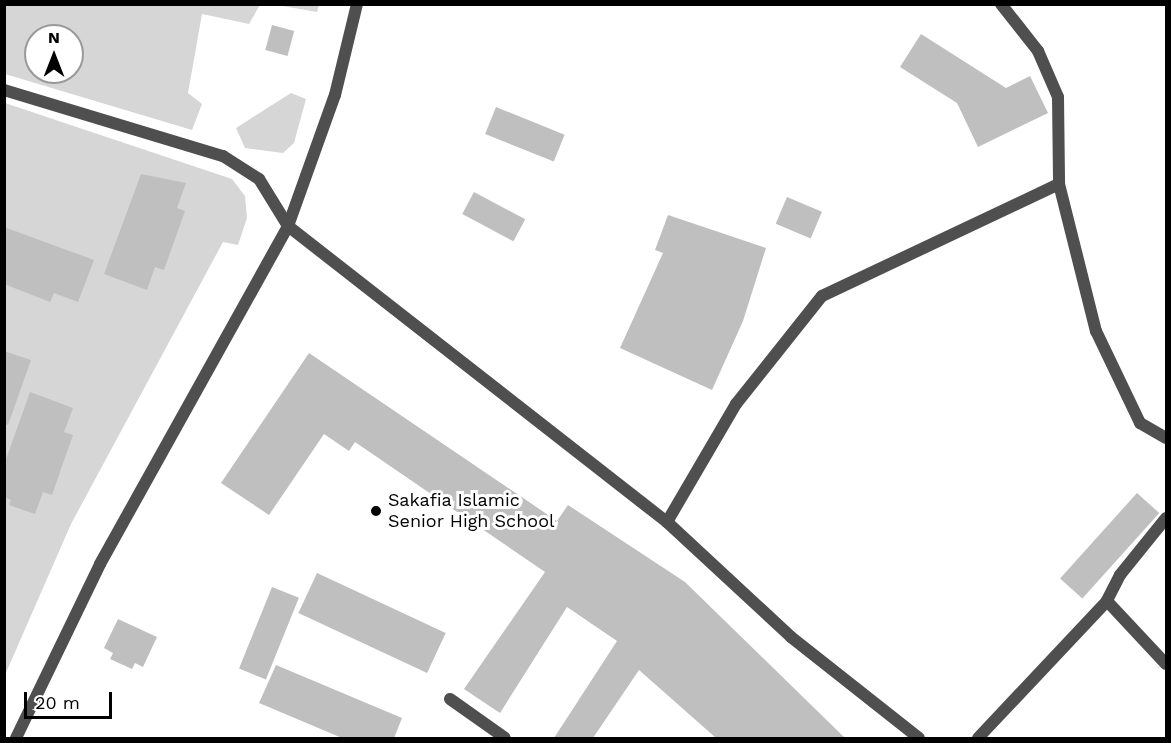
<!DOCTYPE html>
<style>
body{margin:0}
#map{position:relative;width:1171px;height:743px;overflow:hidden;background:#fff;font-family:"Work Sans",sans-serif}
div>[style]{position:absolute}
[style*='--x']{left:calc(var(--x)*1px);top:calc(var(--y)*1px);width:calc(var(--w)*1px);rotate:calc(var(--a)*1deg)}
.green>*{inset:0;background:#d6d6d6}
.building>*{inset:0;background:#bfbfbf;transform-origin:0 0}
.lane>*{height:12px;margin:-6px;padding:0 6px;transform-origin:6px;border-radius:6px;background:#4f4f4f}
.street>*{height:12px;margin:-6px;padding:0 6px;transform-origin:6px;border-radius:6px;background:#4f4f4f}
.dots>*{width:16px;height:16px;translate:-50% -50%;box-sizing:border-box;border:3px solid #fff;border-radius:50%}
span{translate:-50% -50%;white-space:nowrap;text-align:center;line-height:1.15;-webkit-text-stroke:6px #fff;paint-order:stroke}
.poi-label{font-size:18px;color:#000}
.left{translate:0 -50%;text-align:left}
.frame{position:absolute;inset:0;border:6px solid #000;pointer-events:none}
.north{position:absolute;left:24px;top:24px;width:60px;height:60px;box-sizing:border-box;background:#fff;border:2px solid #999;border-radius:50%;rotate:0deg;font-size:16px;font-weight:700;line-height:24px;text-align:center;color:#000}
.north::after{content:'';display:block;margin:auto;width:21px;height:27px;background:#000;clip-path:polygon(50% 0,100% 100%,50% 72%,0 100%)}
.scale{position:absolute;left:24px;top:692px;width:88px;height:27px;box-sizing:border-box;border:3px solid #000;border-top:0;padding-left:8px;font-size:18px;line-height:21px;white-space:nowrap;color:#000;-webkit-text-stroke:4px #fff;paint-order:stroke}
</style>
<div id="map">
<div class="green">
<i style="clip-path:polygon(evenodd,4px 5px,5px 4px,260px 5px,249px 24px,202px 14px,188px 93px,202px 104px,192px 130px,5px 74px,4px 5px,36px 36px,72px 36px,72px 72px,36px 72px,36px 36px)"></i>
<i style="clip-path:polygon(277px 5px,319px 5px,317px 12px)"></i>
<i style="clip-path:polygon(291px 93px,306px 99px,294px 143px,283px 153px,245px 148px,236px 128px)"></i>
<i style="clip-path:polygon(5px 103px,232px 179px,245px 196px,247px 218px,238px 245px,223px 242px,71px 524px,5px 675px)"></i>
</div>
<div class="building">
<i style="left:272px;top:25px;width:23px;height:26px;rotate:15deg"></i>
<i style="clip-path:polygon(921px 34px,1006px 88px,1030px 76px,1048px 113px,978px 147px,957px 103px,900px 67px)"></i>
<i style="left:496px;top:107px;width:74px;height:29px;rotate:22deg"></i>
<i style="clip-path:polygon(141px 174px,186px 183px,177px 208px,185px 211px,164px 270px,155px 267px,147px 290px,104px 274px)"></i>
<i style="left:474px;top:192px;width:58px;height:25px;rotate:28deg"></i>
<i style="left:787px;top:197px;width:38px;height:29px;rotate:23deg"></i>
<i style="clip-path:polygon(668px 215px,766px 248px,743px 321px,712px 390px,620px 348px,663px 253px,655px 250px)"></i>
<i style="clip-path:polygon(4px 227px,94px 260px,78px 302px,54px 293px,50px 302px,4px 284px)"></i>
<i style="clip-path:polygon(4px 351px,31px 360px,8px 425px,4px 424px)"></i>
<i style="clip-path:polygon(309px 353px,557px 521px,568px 505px,685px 582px,845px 738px,716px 738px,639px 670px,593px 738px,554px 738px,617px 641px,567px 607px,500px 713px,464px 689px,545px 572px,355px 442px,349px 451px,324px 434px,269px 515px,221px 483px)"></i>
<i style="clip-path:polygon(30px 392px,73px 408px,64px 432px,73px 435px,52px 495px,43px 492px,35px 514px,9px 505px,11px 500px,4px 497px,4px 465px)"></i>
<i style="left:1137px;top:493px;width:30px;height:115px;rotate:42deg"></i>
<i style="left:317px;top:573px;width:142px;height:44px;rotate:25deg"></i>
<i style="left:272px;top:587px;width:29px;height:88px;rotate:22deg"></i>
<i style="clip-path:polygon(118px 619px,157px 637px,143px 667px,135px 663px,132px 669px,110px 659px,113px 653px,104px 648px)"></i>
<i style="clip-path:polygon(276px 665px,402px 718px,394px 738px,342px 738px,259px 703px)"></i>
</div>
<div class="lane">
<i style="--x:1166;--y:518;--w:73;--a:128.9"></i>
<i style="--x:1120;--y:575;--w:29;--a:117"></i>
<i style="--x:1107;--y:601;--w:86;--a:46.9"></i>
<i style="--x:450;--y:699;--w:67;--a:35.3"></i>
<i style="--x:978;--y:738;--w:188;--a:-46.7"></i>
</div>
<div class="street">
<i style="--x:1001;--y:4;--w:60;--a:51.8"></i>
<i style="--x:1038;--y:51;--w:50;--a:66.5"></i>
<i style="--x:1058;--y:97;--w:87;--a:89.3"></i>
<i style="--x:1059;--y:184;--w:152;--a:75.9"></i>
<i style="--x:1096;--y:331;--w:102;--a:64.4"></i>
<i style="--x:1140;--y:423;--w:30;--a:30"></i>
<i style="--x:4;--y:90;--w:229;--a:16.8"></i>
<i style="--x:223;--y:156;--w:43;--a:32.6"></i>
<i style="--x:259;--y:179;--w:55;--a:58.3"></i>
<i style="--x:288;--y:226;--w:481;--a:38"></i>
<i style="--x:667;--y:522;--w:169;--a:42.8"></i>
<i style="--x:791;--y:637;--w:163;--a:38.3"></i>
<i style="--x:667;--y:522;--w:137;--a:-59.7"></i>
<i style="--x:736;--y:404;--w:138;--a:-51.5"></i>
<i style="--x:822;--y:296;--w:262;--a:-25.3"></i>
<i style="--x:16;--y:738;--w:193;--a:-64.2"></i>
<i style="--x:100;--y:564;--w:387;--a:-60.9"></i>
<i style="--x:288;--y:226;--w:139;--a:-70.3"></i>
<i style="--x:335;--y:95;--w:94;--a:-76.4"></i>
</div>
<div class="dots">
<i style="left:376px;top:511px;background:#000"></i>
</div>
<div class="poi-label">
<span class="left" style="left:388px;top:511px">Sakafia Islamic<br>Senior High School</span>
</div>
<div class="frame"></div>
<div class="north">N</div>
<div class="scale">20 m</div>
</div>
